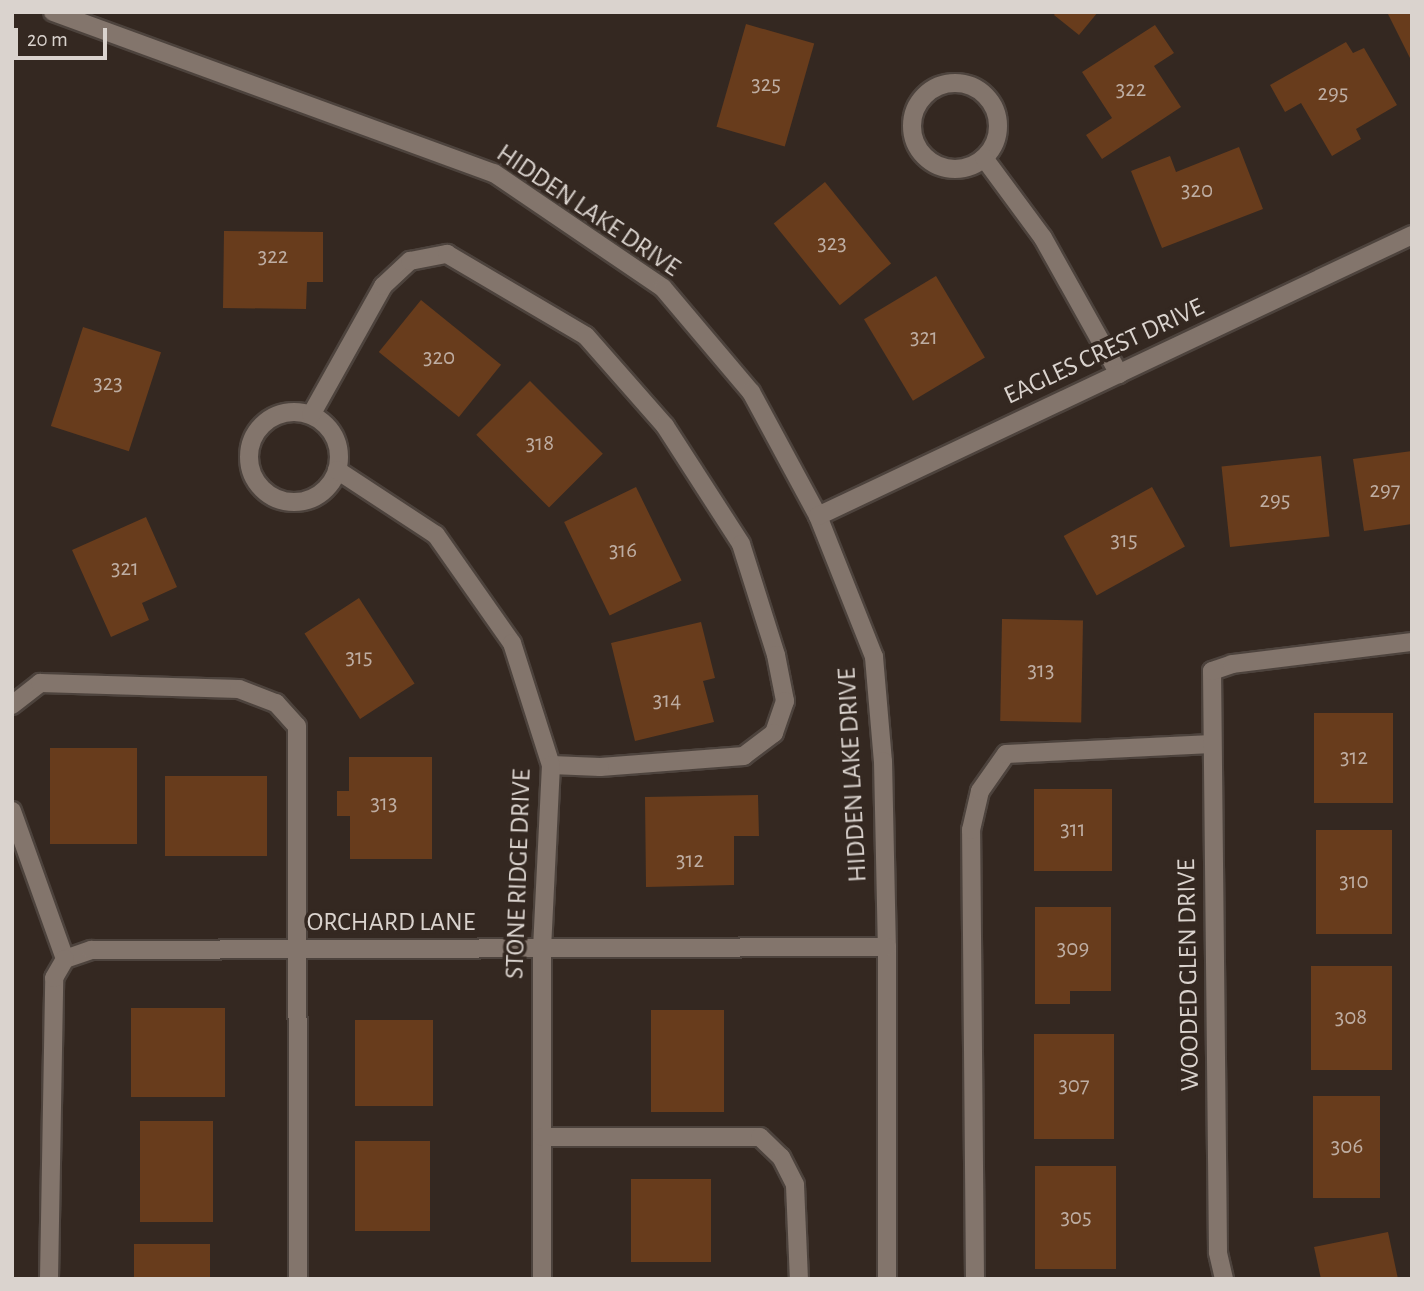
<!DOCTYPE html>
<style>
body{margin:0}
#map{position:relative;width:1424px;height:1291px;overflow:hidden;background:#342821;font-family:"Alegreya Sans",sans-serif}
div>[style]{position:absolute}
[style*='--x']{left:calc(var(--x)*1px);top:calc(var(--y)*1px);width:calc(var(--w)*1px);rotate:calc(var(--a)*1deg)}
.building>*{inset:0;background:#683c1c;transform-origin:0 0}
.roads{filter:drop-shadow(2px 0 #4d433d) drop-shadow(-2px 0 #4d433d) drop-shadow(0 2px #4d433d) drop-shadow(0 -2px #4d433d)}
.minor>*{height:18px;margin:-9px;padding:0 9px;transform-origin:9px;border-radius:9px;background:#83756c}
.minor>.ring{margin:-9px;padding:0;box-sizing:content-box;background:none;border:18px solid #83756c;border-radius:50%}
span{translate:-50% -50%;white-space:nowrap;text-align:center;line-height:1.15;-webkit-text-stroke:7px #342821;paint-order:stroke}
.number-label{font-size:23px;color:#beada2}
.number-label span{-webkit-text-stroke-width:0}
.street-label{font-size:26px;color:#dad3ce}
.frame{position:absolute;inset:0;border:14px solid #dad3ce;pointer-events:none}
.scale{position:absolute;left:14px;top:28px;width:93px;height:32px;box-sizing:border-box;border:4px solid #dad3ce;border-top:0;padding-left:9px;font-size:21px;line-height:24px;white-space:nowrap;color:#dad3ce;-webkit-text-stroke:5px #342821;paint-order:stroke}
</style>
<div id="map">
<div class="building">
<i style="clip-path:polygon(1056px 12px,1098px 12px,1079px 35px,1054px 15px)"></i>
<i style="clip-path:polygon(1387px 12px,1412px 12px,1412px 62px)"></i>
<i style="left:746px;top:24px;width:71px;height:107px;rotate:16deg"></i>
<i style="clip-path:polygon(1155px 25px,1174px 53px,1154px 66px,1181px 107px,1102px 159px,1086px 135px,1112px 118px,1082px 72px)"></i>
<i style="clip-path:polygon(1346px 42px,1353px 53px,1364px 48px,1397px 105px,1356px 129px,1361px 139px,1332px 156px,1301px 103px,1285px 112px,1270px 85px)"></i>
<i style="clip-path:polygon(1239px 147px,1263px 209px,1162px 248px,1131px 171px,1170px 156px,1176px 172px)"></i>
<i style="left:825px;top:182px;width:105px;height:66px;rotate:51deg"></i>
<i style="clip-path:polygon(224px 231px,323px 232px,323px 282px,307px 282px,306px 309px,223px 308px)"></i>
<i style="left:936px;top:276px;width:95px;height:84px;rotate:59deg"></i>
<i style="left:421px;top:300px;width:103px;height:67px;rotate:39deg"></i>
<i style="left:83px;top:327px;width:82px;height:104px;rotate:18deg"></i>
<i style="left:530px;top:381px;width:103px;height:76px;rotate:45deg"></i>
<i style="clip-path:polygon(1412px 451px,1412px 524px,1364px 531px,1353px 459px)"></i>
<i style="left:1321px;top:456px;width:81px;height:100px;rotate:84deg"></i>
<i style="left:636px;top:487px;width:104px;height:80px;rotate:64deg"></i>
<i style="left:1152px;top:487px;width:68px;height:101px;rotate:61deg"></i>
<i style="clip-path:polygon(146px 517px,177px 587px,142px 603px,149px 620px,111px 637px,72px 550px)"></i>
<i style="left:359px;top:598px;width:102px;height:65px;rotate:57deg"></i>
<i style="left:1002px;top:619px;width:81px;height:102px;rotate:1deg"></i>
<i style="clip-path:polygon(701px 622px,715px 678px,703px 681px,714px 722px,635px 741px,611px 643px)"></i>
<i style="left:1314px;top:713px;width:79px;height:90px"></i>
<i style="left:50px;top:748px;width:87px;height:96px"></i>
<i style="clip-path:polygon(349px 757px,432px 757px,432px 859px,350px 859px,350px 816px,337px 816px,337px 791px,349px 791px)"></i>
<i style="left:165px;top:776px;width:102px;height:80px"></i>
<i style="left:1034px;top:789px;width:78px;height:82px"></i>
<i style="clip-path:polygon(758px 795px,759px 836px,734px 836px,734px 885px,646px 887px,645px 797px)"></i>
<i style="left:1316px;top:830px;width:76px;height:104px"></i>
<i style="clip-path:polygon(1035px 907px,1111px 907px,1111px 991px,1070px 991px,1070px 1004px,1035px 1004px)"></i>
<i style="left:1311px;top:966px;width:81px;height:104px"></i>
<i style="left:131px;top:1008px;width:94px;height:89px"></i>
<i style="left:651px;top:1010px;width:73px;height:102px"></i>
<i style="left:355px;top:1020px;width:78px;height:86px"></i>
<i style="left:1034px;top:1034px;width:80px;height:105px"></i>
<i style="left:1313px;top:1096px;width:67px;height:102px"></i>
<i style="left:140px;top:1121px;width:73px;height:101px"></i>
<i style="left:355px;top:1141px;width:75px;height:90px"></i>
<i style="left:1035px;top:1166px;width:81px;height:103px"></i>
<i style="left:631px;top:1179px;width:80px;height:83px"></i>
<i style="clip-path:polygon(1388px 1232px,1398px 1279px,1321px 1279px,1314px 1247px)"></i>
<i style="left:134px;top:1244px;width:76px;height:35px"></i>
</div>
<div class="roads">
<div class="minor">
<i style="--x:53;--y:12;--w:469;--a:20.1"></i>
<i style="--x:494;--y:173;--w:204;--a:34.2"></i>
<i style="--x:663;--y:288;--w:136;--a:49.8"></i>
<i style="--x:751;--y:392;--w:141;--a:61.6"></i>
<i style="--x:818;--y:516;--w:152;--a:68.3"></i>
<i style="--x:874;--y:657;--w:104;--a:85.1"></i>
<i style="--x:883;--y:761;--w:186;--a:88.8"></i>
<i style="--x:887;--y:947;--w:332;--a:90"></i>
<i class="ring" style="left:912px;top:83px;width:68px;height:68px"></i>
<i style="--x:984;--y:158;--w:99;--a:53.6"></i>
<i style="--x:1043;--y:238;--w:156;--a:60.8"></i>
<i class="ring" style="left:249px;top:412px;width:72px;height:72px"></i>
<i style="--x:311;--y:415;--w:148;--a:-60.8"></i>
<i style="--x:383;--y:286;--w:37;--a:-43"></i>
<i style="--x:410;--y:261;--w:38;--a:-11"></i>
<i style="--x:447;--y:254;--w:161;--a:30.5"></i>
<i style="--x:586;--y:336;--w:120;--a:48.7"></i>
<i style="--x:665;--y:426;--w:140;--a:57.2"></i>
<i style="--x:741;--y:544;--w:116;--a:72.5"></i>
<i style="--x:776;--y:655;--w:47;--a:78.9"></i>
<i style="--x:785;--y:701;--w:34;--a:109"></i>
<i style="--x:774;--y:733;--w:38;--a:143"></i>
<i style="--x:744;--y:756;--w:144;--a:175.6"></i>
<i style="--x:600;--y:767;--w:49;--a:-177.7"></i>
<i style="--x:337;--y:470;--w:118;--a:33.3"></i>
<i style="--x:436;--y:535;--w:132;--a:54.9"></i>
<i style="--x:512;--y:643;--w:128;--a:72.3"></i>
<i style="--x:551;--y:765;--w:183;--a:92.8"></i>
<i style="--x:542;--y:948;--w:331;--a:90"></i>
<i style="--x:818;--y:516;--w:657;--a:-25.32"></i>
<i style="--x:12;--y:705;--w:36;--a:-38"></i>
<i style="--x:40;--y:683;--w:199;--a:1.7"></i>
<i style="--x:239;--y:689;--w:40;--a:21"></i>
<i style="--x:276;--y:703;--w:31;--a:48"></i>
<i style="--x:297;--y:726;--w:553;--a:89.9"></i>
<i style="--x:12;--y:811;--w:157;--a:70.3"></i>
<i style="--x:65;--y:959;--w:28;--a:-19"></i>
<i style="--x:91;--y:950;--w:796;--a:-0.22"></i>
<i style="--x:542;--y:1137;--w:218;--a:0"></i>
<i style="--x:760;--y:1137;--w:29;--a:44"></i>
<i style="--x:781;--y:1157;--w:31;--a:63"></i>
<i style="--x:795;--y:1185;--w:94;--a:87.6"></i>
<i style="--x:49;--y:1279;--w:301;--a:-89"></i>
<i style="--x:54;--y:978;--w:22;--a:-60"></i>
<i style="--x:975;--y:1279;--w:449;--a:-90.5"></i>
<i style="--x:971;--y:830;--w:40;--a:-77"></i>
<i style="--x:980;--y:791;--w:45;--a:-54.9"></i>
<i style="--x:1006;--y:754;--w:206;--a:-2.8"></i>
<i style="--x:1224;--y:1279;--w:28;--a:-103"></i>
<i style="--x:1218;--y:1252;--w:581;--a:-90.59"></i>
<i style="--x:1212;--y:671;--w:21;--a:-19"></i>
<i style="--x:1232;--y:664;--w:181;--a:-7"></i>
</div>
</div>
<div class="number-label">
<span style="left:766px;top:85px">325</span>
<span style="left:1131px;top:90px">322</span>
<span style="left:1333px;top:94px">295</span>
<span style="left:1197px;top:191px">320</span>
<span style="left:832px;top:244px">323</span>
<span style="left:273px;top:257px">322</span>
<span style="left:924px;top:338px">321</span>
<span style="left:439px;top:358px">320</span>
<span style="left:108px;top:384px">323</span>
<span style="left:540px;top:444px">318</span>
<span style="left:1385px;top:491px">297</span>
<span style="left:1275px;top:501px">295</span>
<span style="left:1124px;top:541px">315</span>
<span style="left:623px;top:551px">316</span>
<span style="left:125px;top:569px">321</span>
<span style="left:359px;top:658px">315</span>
<span style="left:1041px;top:671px">313</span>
<span style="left:667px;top:701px">314</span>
<span style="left:1354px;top:758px">312</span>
<span style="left:384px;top:804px">313</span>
<span style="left:1073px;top:830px">311</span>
<span style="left:690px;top:861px">312</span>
<span style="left:1354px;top:882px">310</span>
<span style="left:1073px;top:949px">309</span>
<span style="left:1351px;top:1018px">308</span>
<span style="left:1074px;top:1086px">307</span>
<span style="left:1347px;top:1147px">306</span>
<span style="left:1076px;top:1218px">305</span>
</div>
<div class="street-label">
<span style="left:588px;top:211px;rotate:34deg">HIDDEN LAKE DRIVE</span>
<span style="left:1104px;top:352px;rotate:-25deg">EAGLES CREST DRIVE</span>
<span style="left:853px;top:775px;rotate:-93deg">HIDDEN LAKE DRIVE</span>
<span style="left:519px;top:874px;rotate:-88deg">STONE RIDGE DRIVE</span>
<span style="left:391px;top:923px">ORCHARD LANE</span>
<span style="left:1189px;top:975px;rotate:-91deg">WOODED GLEN DRIVE</span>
</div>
<div class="frame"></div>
<div class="scale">20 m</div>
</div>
